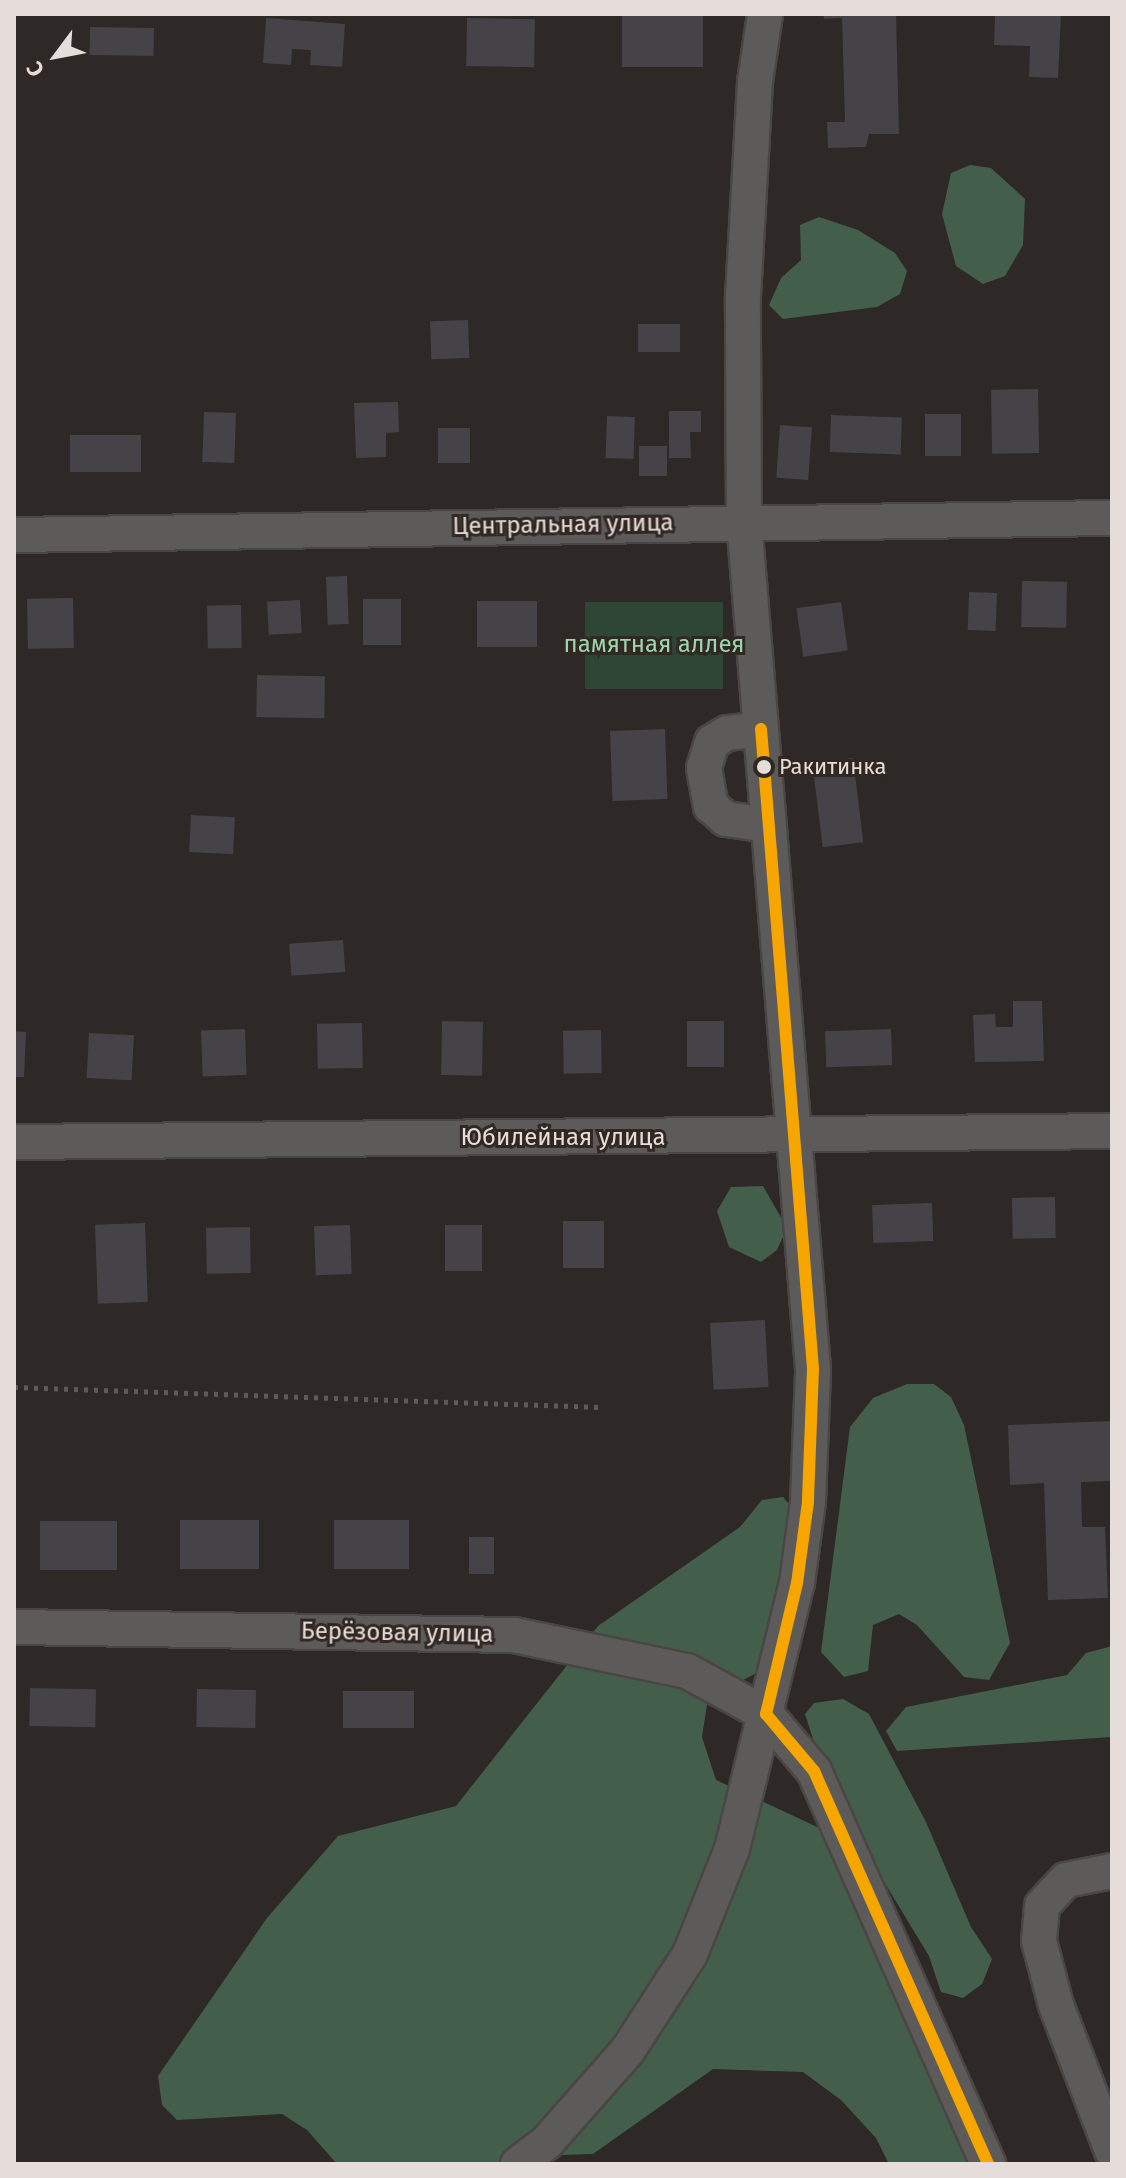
<!DOCTYPE html>
<meta charset="utf-8">
<style>
body{margin:0}
#map{position:relative;width:1126px;height:2178px;overflow:hidden;background:#2e2826;font-family:"Fira Sans",sans-serif}
div>[style]{position:absolute}
[style*='--x']{left:calc(var(--x)*1px);top:calc(var(--y)*1px);width:calc(var(--w)*1px);rotate:calc(var(--a)*1deg)}
.green>*{inset:0;background:#2e4636;transform-origin:0 0}
.forest>*{inset:0;background:#445e4c}
.building>*{inset:0;background:#454347;transform-origin:0 0}
.path>*{height:5px;margin-top:-2.5px;transform-origin:0;background:repeating-linear-gradient(90deg,#5e5a59 0 4px,transparent 0 10px)}
.roads{filter:drop-shadow(2px 0 #4a4644) drop-shadow(-2px 0 #4a4644) drop-shadow(0 2px #4a4644) drop-shadow(0 -2px #4a4644)}
.minor>*{height:34px;margin:-17px;padding:0 17px;transform-origin:17px;border-radius:17px;background:#5d5a5a}
.bus-1>*{height:12px;margin:-6px;padding:0 6px;transform-origin:6px;border-radius:6px;background:#f7a600}
.dots>*{width:22px;height:22px;translate:-50% -50%;box-sizing:border-box;border:4px solid #312723;border-radius:50%}
span{translate:-50% -50%;white-space:nowrap;text-align:center;line-height:1.15;-webkit-text-stroke:6px #312723;paint-order:stroke}
.bus-label{font-size:22px;color:#e4ddda}
.left{translate:0 -50%;text-align:left}
.street-label{font-size:24px;color:#e4ddda}
.park-label{font-size:24px;color:#9cd5af}
.frame{position:absolute;inset:0;border:16px solid #e4ddda;pointer-events:none}
.north{position:absolute;left:16px;top:16px;width:80px;height:80px;-webkit-text-stroke:6px #312723;paint-order:stroke;rotate:238deg;font-size:22px;font-weight:700;line-height:32px;text-align:center;color:#e4ddda}
.north::after{content:'';display:block;margin:auto;width:28px;height:36px;background:#e4ddda;clip-path:polygon(50% 0,100% 100%,50% 72%,0 100%)}
</style>
<div id="map">
<div class="green">
<i style="left:585px;top:602px;width:138px;height:87px"></i>
</div>
<div class="forest">
<i style="clip-path:polygon(970px 165px,991px 168px,1025px 199px,1023px 245px,1005px 276px,983px 284px,956px 266px,942px 214px,951px 173px)"></i>
<i style="clip-path:polygon(819px 217px,858px 230px,895px 253px,907px 271px,900px 294px,877px 307px,783px 319px,769px 305px,781px 278px,801px 260px,800px 225px)"></i>
<i style="clip-path:polygon(763px 1186px,787px 1228px,777px 1250px,761px 1262px,729px 1247px,717px 1211px,731px 1187px)"></i>
<i style="clip-path:polygon(907px 1384px,934px 1384px,951px 1397px,964px 1425px,1010px 1643px,989px 1680px,964px 1677px,917px 1625px,899px 1614px,873px 1625px,868px 1671px,844px 1677px,821px 1652px,850px 1427px,873px 1398px)"></i>
<i style="clip-path:polygon(783px 1497px,797px 1514px,772px 1665px,708px 1698px,702px 1737px,716px 1780px,828px 1832px,977px 2164px,889px 2164px,876px 2138px,841px 2100px,803px 2072px,713px 2069px,593px 2154px,561px 2155px,533px 2164px,337px 2164px,307px 2130px,282px 2114px,177px 2120px,162px 2105px,158px 2076px,267px 1918px,338px 1836px,456px 1806px,598px 1626px,740px 1527px,762px 1500px)"></i>
<i style="clip-path:polygon(1112px 1646px,1112px 1737px,897px 1751px,886px 1731px,906px 1707px,1067px 1675px,1086px 1653px)"></i>
<i style="clip-path:polygon(843px 1699px,869px 1714px,926px 1822px,971px 1927px,992px 1959px,982px 1984px,963px 1998px,941px 1992px,929px 1956px,872px 1862px,848px 1800px,821px 1764px,805px 1714px,814px 1703px)"></i>
</div>
<div class="building">
<i style="left:622px;top:14px;width:81px;height:53px"></i>
<i style="clip-path:polygon(823px 14px,896px 14px,899px 134px,869px 134px,866px 147px,828px 148px,827px 122px,845px 122px,842px 18px,824px 19px)"></i>
<i style="clip-path:polygon(995px 14px,1061px 14px,1058px 78px,1029px 77px,1030px 46px,994px 45px)"></i>
<i style="clip-path:polygon(266px 18px,345px 24px,342px 67px,310px 65px,311px 50px,292px 49px,291px 65px,263px 63px)"></i>
<i style="left:467px;top:18px;width:68px;height:48px;rotate:1deg"></i>
<i style="left:90px;top:27px;width:64px;height:28px;rotate:1deg"></i>
<i style="left:468px;top:320px;width:38px;height:38px;rotate:88deg"></i>
<i style="left:638px;top:324px;width:42px;height:28px"></i>
<i style="left:1038px;top:389px;width:64px;height:47px;rotate:89deg"></i>
<i style="clip-path:polygon(398px 402px,399px 432px,386px 433px,386px 457px,356px 458px,354px 403px)"></i>
<i style="clip-path:polygon(669px 411px,701px 411px,701px 432px,690px 432px,691px 458px,669px 458px)"></i>
<i style="left:204px;top:412px;width:32px;height:50px;rotate:2deg"></i>
<i style="left:925px;top:414px;width:36px;height:42px"></i>
<i style="left:831px;top:415px;width:71px;height:37px;rotate:2deg"></i>
<i style="left:607px;top:416px;width:28px;height:42px;rotate:2deg"></i>
<i style="left:780px;top:425px;width:32px;height:53px;rotate:4deg"></i>
<i style="left:470px;top:428px;width:35px;height:32px;rotate:90deg"></i>
<i style="left:70px;top:435px;width:71px;height:37px"></i>
<i style="left:667px;top:446px;width:30px;height:28px;rotate:90deg"></i>
<i style="left:347px;top:576px;width:48px;height:21px;rotate:88deg"></i>
<i style="left:1022px;top:581px;width:45px;height:46px;rotate:1deg"></i>
<i style="left:969px;top:592px;width:28px;height:38px;rotate:2deg"></i>
<i style="left:73px;top:598px;width:50px;height:46px;rotate:89deg"></i>
<i style="left:363px;top:599px;width:38px;height:46px"></i>
<i style="left:300px;top:600px;width:33px;height:33px;rotate:87deg"></i>
<i style="left:537px;top:601px;width:46px;height:60px;rotate:90deg"></i>
<i style="left:841px;top:602px;width:49px;height:45px;rotate:82deg"></i>
<i style="left:241px;top:605px;width:43px;height:34px;rotate:89deg"></i>
<i style="left:257px;top:675px;width:68px;height:42px;rotate:1deg"></i>
<i style="left:665px;top:729px;width:70px;height:55px;rotate:88deg"></i>
<i style="left:853px;top:758px;width:85px;height:41px;rotate:83deg"></i>
<i style="left:191px;top:815px;width:44px;height:37px;rotate:3deg"></i>
<i style="left:343px;top:940px;width:32px;height:54px;rotate:86deg"></i>
<i style="clip-path:polygon(1013px 1001px,1042px 1001px,1044px 1061px,975px 1062px,973px 1015px,995px 1014px,996px 1027px,1013px 1027px)"></i>
<i style="left:442px;top:1021px;width:41px;height:54px;rotate:1deg"></i>
<i style="left:687px;top:1021px;width:37px;height:46px"></i>
<i style="left:362px;top:1023px;width:45px;height:45px;rotate:89deg"></i>
<i style="left:245px;top:1029px;width:46px;height:44px;rotate:88deg"></i>
<i style="left:891px;top:1029px;width:36px;height:66px;rotate:88deg"></i>
<i style="left:601px;top:1030px;width:43px;height:38px;rotate:89deg"></i>
<i style="clip-path:polygon(14px 1031px,26px 1032px,24px 1077px,14px 1077px)"></i>
<i style="left:89px;top:1033px;width:45px;height:45px;rotate:3deg"></i>
<i style="left:1055px;top:1197px;width:41px;height:43px;rotate:89deg"></i>
<i style="left:932px;top:1203px;width:38px;height:60px;rotate:88deg"></i>
<i style="left:563px;top:1221px;width:41px;height:47px"></i>
<i style="left:145px;top:1223px;width:79px;height:50px;rotate:88deg"></i>
<i style="left:350px;top:1225px;width:49px;height:36px;rotate:88deg"></i>
<i style="left:482px;top:1225px;width:46px;height:37px;rotate:90deg"></i>
<i style="left:250px;top:1227px;width:46px;height:44px;rotate:89deg"></i>
<i style="left:765px;top:1320px;width:67px;height:55px;rotate:87deg"></i>
<i style="clip-path:polygon(1112px 1421px,1112px 1481px,1081px 1482px,1082px 1527px,1105px 1527px,1108px 1598px,1048px 1600px,1044px 1483px,1010px 1485px,1008px 1425px)"></i>
<i style="left:259px;top:1520px;width:49px;height:79px;rotate:90deg"></i>
<i style="left:334px;top:1520px;width:75px;height:49px"></i>
<i style="left:40px;top:1521px;width:77px;height:49px"></i>
<i style="left:469px;top:1537px;width:25px;height:37px"></i>
<i style="left:30px;top:1688px;width:66px;height:38px;rotate:1deg"></i>
<i style="left:197px;top:1689px;width:59px;height:38px;rotate:1deg"></i>
<i style="left:343px;top:1691px;width:71px;height:37px"></i>
</div>
<div class="path">
<i style="--x:14;--y:1387;--w:586;--a:1.95"></i>
</div>
<div class="roads">
<div class="minor">
<i style="--x:14;--y:535;--w:1098;--a:-0.89"></i>
<i style="--x:761;--y:729;--w:34;--a:173"></i>
<i style="--x:727;--y:733;--w:17;--a:149"></i>
<i style="--x:712;--y:742;--w:27;--a:107"></i>
<i style="--x:704;--y:768;--w:39;--a:80"></i>
<i style="--x:711;--y:806;--w:20;--a:41"></i>
<i style="--x:726;--y:819;--w:42;--a:8.1"></i>
<i style="--x:14;--y:1142;--w:1098;--a:-0.57"></i>
<i style="--x:14;--y:1627;--w:500;--a:0.92"></i>
<i style="--x:514;--y:1635;--w:177;--a:11.8"></i>
<i style="--x:687;--y:1671;--w:90;--a:28.6"></i>
<i style="--x:766;--y:1714;--w:75;--a:49.9"></i>
<i style="--x:814;--y:1771;--w:430;--a:66.1"></i>
<i style="--x:1112;--y:1871;--w:47;--a:168.9"></i>
<i style="--x:1066;--y:1880;--w:35;--a:133"></i>
<i style="--x:1042;--y:1906;--w:35;--a:95"></i>
<i style="--x:1039;--y:1941;--w:66;--a:75.1"></i>
<i style="--x:1056;--y:2005;--w:156;--a:69"></i>
<i style="--x:518;--y:2164;--w:36;--a:-37"></i>
<i style="--x:547;--y:2142;--w:123;--a:-48.6"></i>
<i style="--x:628;--y:2050;--w:114;--a:-57.1"></i>
<i style="--x:690;--y:1954;--w:113;--a:-68.2"></i>
<i style="--x:732;--y:1849;--w:274;--a:-76.3"></i>
<i style="--x:797;--y:1583;--w:82;--a:-82.3"></i>
<i style="--x:808;--y:1502;--w:133;--a:-87.8"></i>
<i style="--x:813;--y:1369;--w:851;--a:-94.65"></i>
<i style="--x:744;--y:521;--w:224;--a:-90.3"></i>
<i style="--x:743;--y:297;--w:215;--a:-86.8"></i>
<i style="--x:755;--y:82;--w:69;--a:-81.6"></i>
</div>
</div>
<div class="bus-1">
<i style="--x:761;--y:729;--w:642;--a:85.35"></i>
<i style="--x:813;--y:1369;--w:133;--a:92.2"></i>
<i style="--x:808;--y:1502;--w:82;--a:97.7"></i>
<i style="--x:797;--y:1583;--w:135;--a:103.3"></i>
<i style="--x:766;--y:1714;--w:75;--a:49.9"></i>
<i style="--x:814;--y:1771;--w:430;--a:66.1"></i>
</div>
<div class="dots">
<i style="left:764px;top:767px;background:#e4ddda"></i>
</div>
<div class="bus-label">
<span class="left" style="left:779px;top:767px">Ракитинка</span>
</div>
<div class="street-label">
<span style="left:563px;top:525px;rotate:-1deg">Центральная улица</span>
<span style="left:563px;top:1138px">Юбилейная улица</span>
<span style="left:397px;top:1633px;rotate:1deg">Берёзовая улица</span>
</div>
<div class="park-label">
<span style="left:654px;top:645px">памятная аллея</span>
</div>
<div class="frame"></div>
<div class="north">С</div>
</div>
